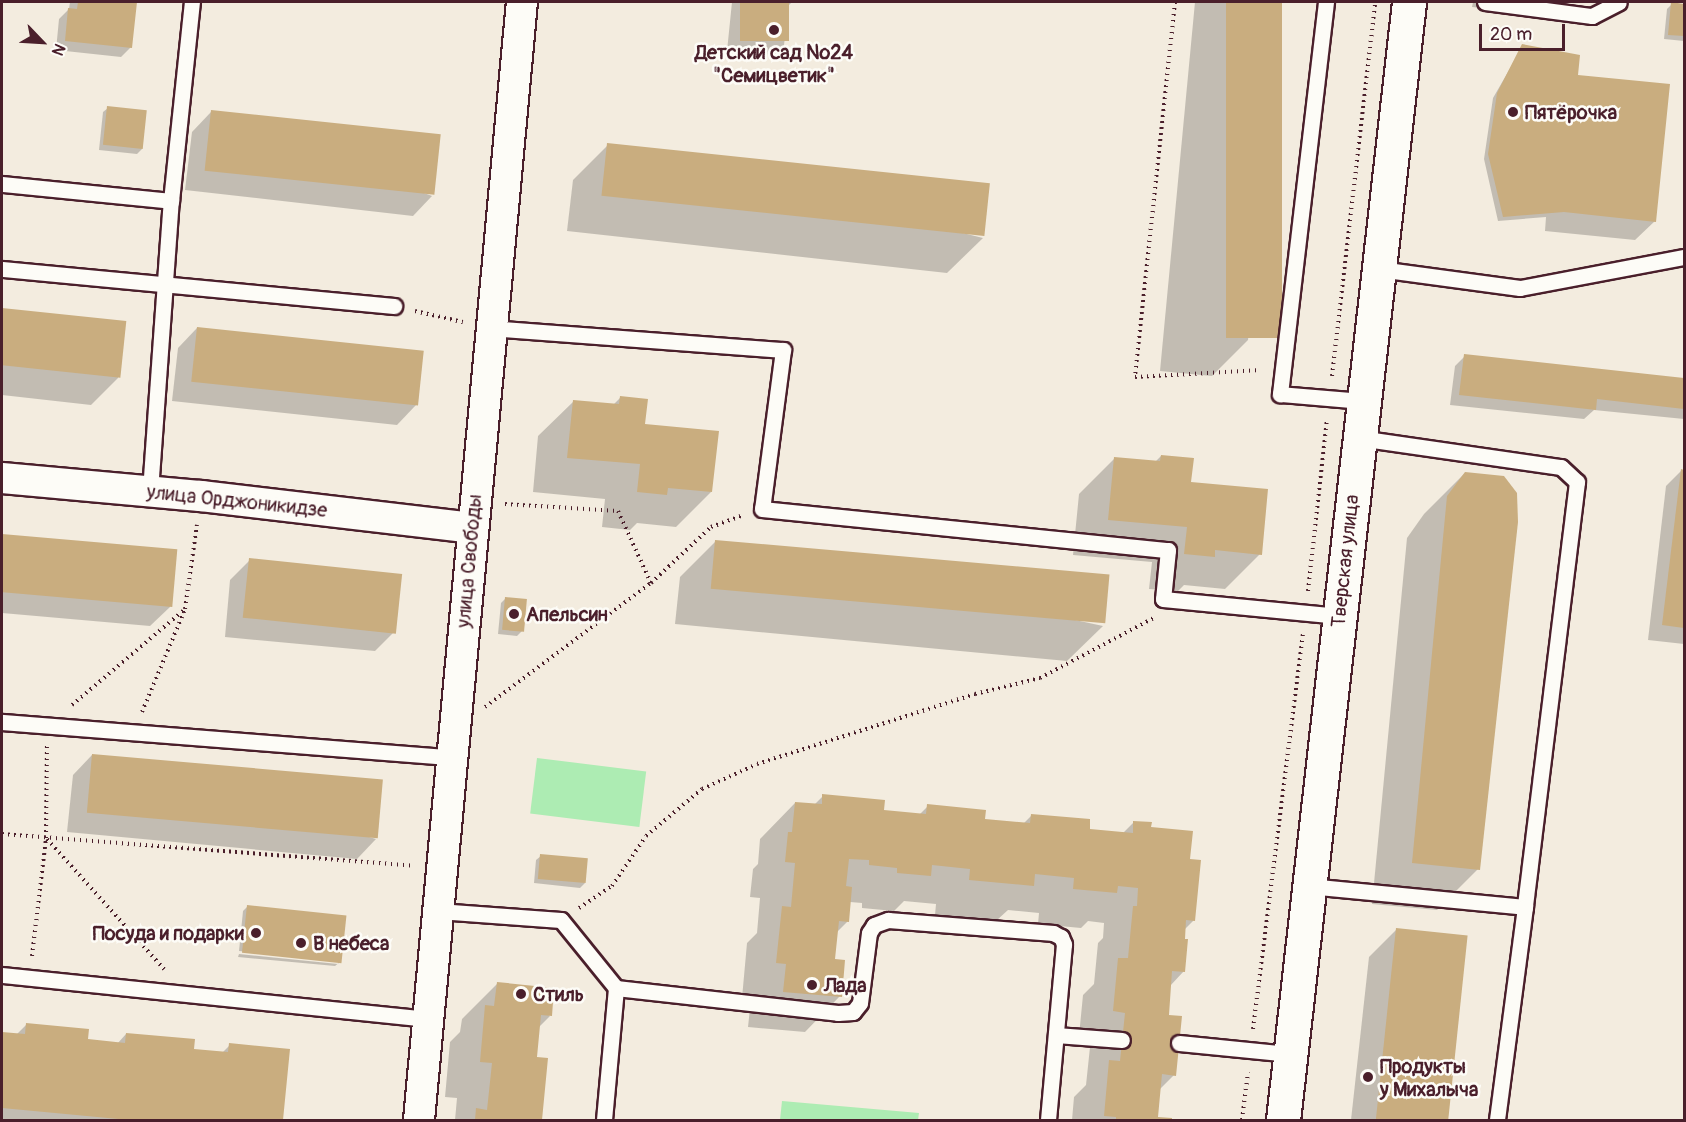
<!DOCTYPE html>
<meta charset="utf-8">
<style>
body{margin:0}
#map{position:relative;width:1686px;height:1122px;overflow:hidden;background:#f3ecdf;font-family:Pangolin,sans-serif}
div>[style]{position:absolute}
[style*='--x']{left:calc(var(--x)*1px);top:calc(var(--y)*1px);width:calc(var(--w)*1px);rotate:calc(var(--a)*1deg)}
.green>*{inset:0;background:#adecb3;transform-origin:0 0}
.shadow>*{inset:0;background:#0003}
.building>*{inset:0;background:#c9ad7f;transform-origin:0 0}
.path>*{height:4px;margin-top:-2px;transform-origin:0;background:repeating-linear-gradient(90deg,#4a1f2b 0 1.5px,transparent 0 6px)}
.roads{filter:drop-shadow(2px 0 #4a1f2b) drop-shadow(-2px 0 #4a1f2b) drop-shadow(0 2px #4a1f2b) drop-shadow(0 -2px #4a1f2b)}
.service>*{height:15px;margin:-7.5px;padding:0 7.5px;transform-origin:7.5px;border-radius:7.5px;background:#fdfcf7}
.minor>*{height:30px;margin:-15px;padding:0 15px;transform-origin:15px;border-radius:15px;background:#fdfcf7}
.secondary>*{height:33px;margin:-16.5px;padding:0 16.5px;transform-origin:16.5px;border-radius:16.5px;background:#fdfcf7}
.dots>*{width:16px;height:16px;translate:-50% -50%;box-sizing:border-box;border:3px solid #fdfcf7;border-radius:50%}
span{translate:-50% -50%;white-space:nowrap;text-align:center;line-height:1.15;-webkit-text-stroke:5px #fdfcf7;paint-order:stroke}
.poi-label{font-size:20px;color:#4a1f2b;font-weight:700}
.left{translate:0 -50%;text-align:left}
.right{translate:-100% -50%;text-align:right}
.street-label{font-size:20px;color:#4a1f2b}
.frame{position:absolute;inset:0;border:3px solid #4a1f2b;pointer-events:none}
.north{position:absolute;left:12px;top:12px;width:60px;height:60px;-webkit-text-stroke:4px #fdfcf7;paint-order:stroke;rotate:115deg;font-size:16px;font-weight:700;line-height:24px;text-align:center;color:#4a1f2b}
.north::after{content:'';display:block;margin:auto;width:21px;height:27px;background:#4a1f2b;clip-path:polygon(50% 0,100% 100%,50% 72%,0 100%)}
.scale{position:absolute;left:1479px;top:24px;width:86px;height:27px;box-sizing:border-box;border:3px solid #4a1f2b;border-top:0;padding-left:8px;font-size:18px;line-height:21px;white-space:nowrap;color:#4a1f2b;-webkit-text-stroke:4px #fdfcf7;paint-order:stroke}
</style>
<div id="map">
<div class="green">
<i style="left:537px;top:758px;width:110px;height:56px;rotate:7deg"></i>
<i style="clip-path:polygon(782px 1101px,919px 1113px,918px 1120px,780px 1120px)"></i>
</div>
<div class="shadow">
<i style="clip-path:polygon(70px 2px,136px 2px,131px 47px,121px 57px,56px 50px,59px 19px,69px 9px)"></i>
<i style="clip-path:polygon(732px 2px,792px 2px,789px 5px,784px 45px,774px 55px,727px 51px)"></i>
<i style="clip-path:polygon(1195px 2px,1280px 2px,1248px 340px,1212px 376px,1160px 371px)"></i>
<i style="clip-path:polygon(1473px 2px,1530px 2px,1519px 12px,1472px 7px)"></i>
<i style="clip-path:polygon(1672px 4px,1684px 5px,1684px 41px,1664px 39px,1667px 9px)"></i>
<i style="clip-path:polygon(1523px 46px,1576px 79px,1655px 221px,1635px 240px,1545px 231px,1546px 217px,1498px 221px,1484px 159px,1493px 98px)"></i>
<i style="clip-path:polygon(108px 108px,142px 149px,137px 154px,99px 150px,103px 112px)"></i>
<i style="clip-path:polygon(211px 112px,432px 196px,413px 216px,185px 190px,192px 132px)"></i>
<i style="clip-path:polygon(608px 145px,983px 238px,947px 273px,567px 231px,573px 180px)"></i>
<i style="clip-path:polygon(2px 309px,124px 323px,118px 378px,91px 405px,2px 395px)"></i>
<i style="clip-path:polygon(197px 328px,416px 405px,397px 425px,172px 401px,178px 348px)"></i>
<i style="clip-path:polygon(1465px 356px,1684px 380px,1684px 419px,1594px 410px,1584px 419px,1450px 405px,1455px 366px)"></i>
<i style="clip-path:polygon(620px 398px,644px 425px,711px 492px,676px 527px,637px 523px,630px 530px,602px 527px,605px 499px,533px 492px,538px 436px,574px 401px,613px 405px)"></i>
<i style="clip-path:polygon(1161px 456px,1260px 554px,1225px 589px,1184px 585px,1178px 591px,1149px 589px,1152px 562px,1073px 555px,1079px 494px,1114px 459px,1155px 462px)"></i>
<i style="clip-path:polygon(1681px 471px,1684px 471px,1684px 644px,1648px 640px,1666px 486px)"></i>
<i style="clip-path:polygon(1465px 473px,1478px 869px,1437px 910px,1372px 904px,1407px 538px,1424px 514px)"></i>
<i style="clip-path:polygon(2px 536px,175px 552px,170px 607px,150px 626px,2px 613px)"></i>
<i style="clip-path:polygon(715px 542px,1103px 626px,1067px 661px,675px 624px,680px 577px)"></i>
<i style="clip-path:polygon(250px 560px,394px 632px,375px 651px,225px 637px,230px 580px)"></i>
<i style="clip-path:polygon(506px 598px,522px 631px,517px 636px,498px 634px,501px 603px)"></i>
<i style="clip-path:polygon(92px 755px,376px 839px,357px 859px,67px 832px,73px 775px)"></i>
<i style="clip-path:polygon(823px 796px,882px 811px,919px 815px,928px 806px,983px 820px,1023px 824px,1032px 815px,1088px 830px,1123px 833px,1134px 822px,1149px 828px,1188px 861px,1194px 920px,1184px 930px,1184px 971px,1170px 986px,1167px 1016px,1174px 1075px,1159px 1090px,1157px 1118px,1171px 1120px,1072px 1120px,1074px 1097px,1086px 1085px,1090px 1047px,1078px 1046px,1083px 995px,1094px 984px,1098px 943px,1103px 938px,1104px 923px,1088px 921px,1081px 928px,1038px 924px,1039px 913px,1008px 910px,997px 920px,935px 915px,936px 904px,904px 901px,894px 911px,862px 908px,862px 903px,850px 902px,848px 921px,837px 932px,834px 961px,840px 996px,805px 1032px,748px 1027px,751px 999px,742px 998px,747px 943px,757px 933px,760px 898px,750px 897px,753px 869px,758px 864px,760px 839px,795px 803px,814px 805px)"></i>
<i style="clip-path:polygon(541px 856px,585px 883px,580px 888px,534px 883px,536px 860px)"></i>
<i style="clip-path:polygon(247px 907px,340px 962px,335px 966px,238px 957px,239px 954px,338px 964px,338px 961px,239px 951px,243px 911px)"></i>
<i style="clip-path:polygon(1397px 929px,1466px 936px,1446px 1120px,1351px 1120px,1369px 957px)"></i>
<i style="clip-path:polygon(497px 984px,550px 1016px,538px 1028px,536px 1059px,546px 1060px,540px 1120px,455px 1120px,457px 1098px,445px 1097px,450px 1042px,460px 1032px,462px 1019px)"></i>
<i style="clip-path:polygon(26px 1025px,86px 1041px,117px 1044px,126px 1034px,192px 1050px,222px 1053px,230px 1045px,288px 1050px,281px 1120px,2px 1120px,2px 1034px,16px 1035px)"></i>
</div>
<div class="building">
<i style="clip-path:polygon(78px 2px,137px 2px,132px 48px,65px 41px,68px 8px,77px 9px)"></i>
<i style="left:740px;top:2px;width:49px;height:39px"></i>
<i style="left:1226px;top:2px;width:56px;height:336px"></i>
<i style="clip-path:polygon(1671px 2px,1684px 4px,1684px 36px,1668px 35px)"></i>
<i style="clip-path:polygon(1522px 44px,1580px 55px,1578px 75px,1670px 84px,1656px 222px,1564px 212px,1503px 217px,1488px 154px,1497px 93px)"></i>
<i style="left:107px;top:106px;width:40px;height:39px;rotate:6deg"></i>
<i style="left:211px;top:110px;width:231px;height:61px;rotate:6deg"></i>
<i style="left:607px;top:143px;width:385px;height:53px;rotate:6deg"></i>
<i style="left:2px;top:308px;width:125px;height:57px;rotate:6deg"></i>
<i style="left:197px;top:327px;width:228px;height:55px;rotate:6deg"></i>
<i style="clip-path:polygon(1464px 354px,1684px 378px,1684px 409px,1597px 399px,1596px 410px,1459px 395px)"></i>
<i style="clip-path:polygon(620px 396px,648px 399px,645px 424px,719px 431px,712px 492px,668px 488px,667px 495px,637px 492px,640px 464px,567px 458px,573px 400px,619px 404px)"></i>
<i style="clip-path:polygon(1161px 455px,1194px 458px,1191px 482px,1268px 489px,1262px 555px,1215px 550px,1215px 557px,1184px 554px,1187px 527px,1108px 520px,1114px 457px,1160px 461px)"></i>
<i style="clip-path:polygon(1681px 469px,1684px 470px,1684px 628px,1662px 625px)"></i>
<i style="clip-path:polygon(1465px 472px,1504px 476px,1517px 493px,1518px 522px,1480px 870px,1412px 863px,1447px 496px)"></i>
<i style="left:2px;top:534px;width:176px;height:58px;rotate:5deg"></i>
<i style="left:715px;top:540px;width:396px;height:49px;rotate:5deg"></i>
<i style="left:249px;top:558px;width:154px;height:60px;rotate:6deg"></i>
<i style="left:505px;top:597px;width:22px;height:33px;rotate:5deg"></i>
<i style="left:92px;top:754px;width:292px;height:59px;rotate:5deg"></i>
<i style="clip-path:polygon(822px 794px,885px 800px,884px 810px,926px 814px,927px 804px,986px 810px,985px 819px,1030px 823px,1031px 814px,1090px 819px,1090px 829px,1133px 833px,1133px 821px,1152px 822px,1151px 827px,1193px 831px,1190px 859px,1201px 860px,1195px 921px,1186px 920px,1185px 939px,1188px 939px,1185px 972px,1172px 971px,1169px 1015px,1182px 1016px,1176px 1076px,1162px 1074px,1158px 1117px,1172px 1118px,1172px 1120px,1116px 1120px,1116px 1117px,1104px 1116px,1109px 1060px,1120px 1061px,1125px 1013px,1113px 1011px,1118px 958px,1128px 958px,1133px 906px,1137px 906px,1138px 888px,1118px 886px,1117px 893px,1073px 889px,1074px 878px,1035px 874px,1034px 886px,969px 880px,970px 869px,932px 865px,931px 876px,897px 873px,897px 868px,869px 865px,869px 860px,849px 859px,846px 886px,852px 887px,849px 922px,839px 921px,835px 959px,845px 960px,842px 997px,783px 992px,786px 964px,776px 963px,782px 906px,791px 907px,795px 863px,785px 862px,788px 832px,792px 832px,795px 802px,822px 804px)"></i>
<i style="left:540px;top:854px;width:48px;height:25px;rotate:5deg"></i>
<i style="left:247px;top:905px;width:100px;height:48px;rotate:6deg"></i>
<i style="left:1396px;top:928px;width:72px;height:193px;rotate:6deg"></i>
<i style="clip-path:polygon(497px 982px,554px 988px,552px 1016px,541px 1015px,537px 1057px,548px 1058px,542px 1120px,475px 1120px,476px 1108px,487px 1110px,492px 1063px,480px 1062px,485px 1005px,494px 1006px)"></i>
<i style="clip-path:polygon(26px 1023px,89px 1029px,88px 1039px,125px 1043px,126px 1033px,195px 1039px,194px 1049px,228px 1052px,229px 1043px,290px 1049px,283px 1120px,129px 1120px,2px 1108px,2px 1032px,25px 1034px)"></i>
</div>
<div class="path">
<i style="--x:1175;--y:2;--w:377;--a:96.1"></i>
<i style="--x:1135;--y:377;--w:126;--a:-3.2"></i>
<i style="--x:415;--y:311;--w:49;--a:12.9"></i>
<i style="--x:1332;--y:376;--w:376;--a:-83.4"></i>
<i style="--x:505;--y:504;--w:113;--a:3.5"></i>
<i style="--x:618;--y:511;--w:79;--a:65.4"></i>
<i style="--x:651;--y:583;--w:82;--a:-43"></i>
<i style="--x:711;--y:527;--w:33;--a:-20"></i>
<i style="--x:1308;--y:591;--w:173;--a:-83.7"></i>
<i style="--x:72;--y:705;--w:148;--a:-40.3"></i>
<i style="--x:485;--y:707;--w:207;--a:-36.8"></i>
<i style="--x:142;--y:712;--w:112;--a:-67.3"></i>
<i style="--x:185;--y:609;--w:85;--a:-81.9"></i>
<i style="--x:2;--y:834;--w:413;--a:4.4"></i>
<i style="--x:47;--y:839;--w:175;--a:48"></i>
<i style="--x:579;--y:908;--w:40;--a:-34"></i>
<i style="--x:612;--y:886;--w:60;--a:-55.8"></i>
<i style="--x:646;--y:836;--w:73;--a:-40"></i>
<i style="--x:702;--y:789;--w:60;--a:-24.4"></i>
<i style="--x:757;--y:764;--w:229;--a:-17.8"></i>
<i style="--x:975;--y:694;--w:67;--a:-13.8"></i>
<i style="--x:1040;--y:678;--w:129;--a:-27.8"></i>
<i style="--x:32;--y:956;--w:119;--a:-83.2"></i>
<i style="--x:46;--y:838;--w:92;--a:-89.4"></i>
<i style="--x:1253;--y:1029;--w:398;--a:-82.8"></i>
<i style="--x:1242;--y:1120;--w:48;--a:-82.9"></i>
</div>
<div class="roads">
<div class="service">
<i style="--x:1326;--y:2;--w:395;--a:96.7"></i>
<i style="--x:1280;--y:394;--w:84;--a:4.8"></i>
<i style="--x:1485;--y:2;--w:108;--a:7.5"></i>
<i style="--x:1592;--y:16;--w:30;--a:-27"></i>
<i style="--x:2;--y:184;--w:170;--a:5.7"></i>
<i style="--x:2;--y:269;--w:394;--a:5.4"></i>
<i style="--x:1379;--y:269;--w:142;--a:7.7"></i>
<i style="--x:1520;--y:288;--w:167;--a:-10.7"></i>
<i style="--x:490;--y:328;--w:294;--a:4.3"></i>
<i style="--x:783;--y:350;--w:160;--a:97.5"></i>
<i style="--x:762;--y:509;--w:408;--a:5.8"></i>
<i style="--x:1168;--y:550;--w:49;--a:95.8"></i>
<i style="--x:1163;--y:599;--w:177;--a:5.5"></i>
<i style="--x:1359;--y:438;--w:204;--a:8.2"></i>
<i style="--x:1561;--y:467;--w:22;--a:43"></i>
<i style="--x:1577;--y:482;--w:428;--a:97"></i>
<i style="--x:150;--y:491;--w:291;--a:-85.9"></i>
<i style="--x:171;--y:201;--w:200;--a:-84"></i>
<i style="--x:2;--y:722;--w:450;--a:4.5"></i>
<i style="--x:1308;--y:886;--w:218;--a:5.5"></i>
<i style="--x:1525;--y:907;--w:215;--a:97.5"></i>
<i style="--x:438;--y:911;--w:123;--a:4.2"></i>
<i style="--x:561;--y:920;--w:87;--a:51"></i>
<i style="--x:616;--y:988;--w:133;--a:95.2"></i>
<i style="--x:2;--y:975;--w:428;--a:5.9"></i>
<i style="--x:616;--y:988;--w:223;--a:6.4"></i>
<i style="--x:838;--y:1013;--w:15;--a:-4"></i>
<i style="--x:853;--y:1012;--w:11;--a:-52"></i>
<i style="--x:860;--y:1003;--w:71;--a:-82.7"></i>
<i style="--x:869;--y:933;--w:9;--a:-58"></i>
<i style="--x:874;--y:925;--w:15;--a:-20"></i>
<i style="--x:888;--y:920;--w:166;--a:4.5"></i>
<i style="--x:1053;--y:933;--w:9;--a:27"></i>
<i style="--x:1061;--y:937;--w:8;--a:67"></i>
<i style="--x:1064;--y:944;--w:177;--a:95.2"></i>
<i style="--x:1056;--y:1035;--w:66;--a:4.3"></i>
<i style="--x:1179;--y:1043;--w:112;--a:5.7"></i>
</div>
<div class="minor">
<i style="--x:2;--y:478;--w:200;--a:5.2"></i>
<i style="--x:201;--y:496;--w:273;--a:6.7"></i>
<i style="--x:419;--y:1120;--w:1123;--a:-84.74"></i>
</div>
<div class="secondary">
<i style="--x:1283;--y:1120;--w:1125;--a:-83.57"></i>
</div>
</div>
<div class="dots">
<i style="left:774px;top:30px;background:#4a1f2b"></i>
<i style="left:1513px;top:112px;background:#4a1f2b"></i>
<i style="left:514px;top:614px;background:#4a1f2b"></i>
<i style="left:256px;top:933px;background:#4a1f2b"></i>
<i style="left:301px;top:943px;background:#4a1f2b"></i>
<i style="left:812px;top:985px;background:#4a1f2b"></i>
<i style="left:521px;top:994px;background:#4a1f2b"></i>
<i style="left:1368px;top:1077px;background:#4a1f2b"></i>
</div>
<div class="poi-label">
<span style="left:774px;top:64px">Детский сад №24<br>"Семицветик"</span>
<span class="left" style="left:1525px;top:112px">Пятёрочка</span>
<span class="left" style="left:526px;top:614px">Апельсин</span>
<span class="right" style="left:244px;top:933px">Посуда и подарки</span>
<span class="left" style="left:313px;top:943px">В небеса</span>
<span class="left" style="left:824px;top:985px">Лада</span>
<span class="left" style="left:533px;top:994px">Стиль</span>
<span class="left" style="left:1380px;top:1078px">Продукты<br>у Михалыча</span>
</div>
<div class="street-label">
<span style="left:237px;top:501px;rotate:6deg">улица Орджоникидзе</span>
<span style="left:469px;top:561px;rotate:-85deg">улица Свободы</span>
<span style="left:1345px;top:561px;rotate:-84deg">Тверская улица</span>
</div>
<div class="frame"></div>
<div class="north">N</div>
<div class="scale">20 m</div>
</div>
